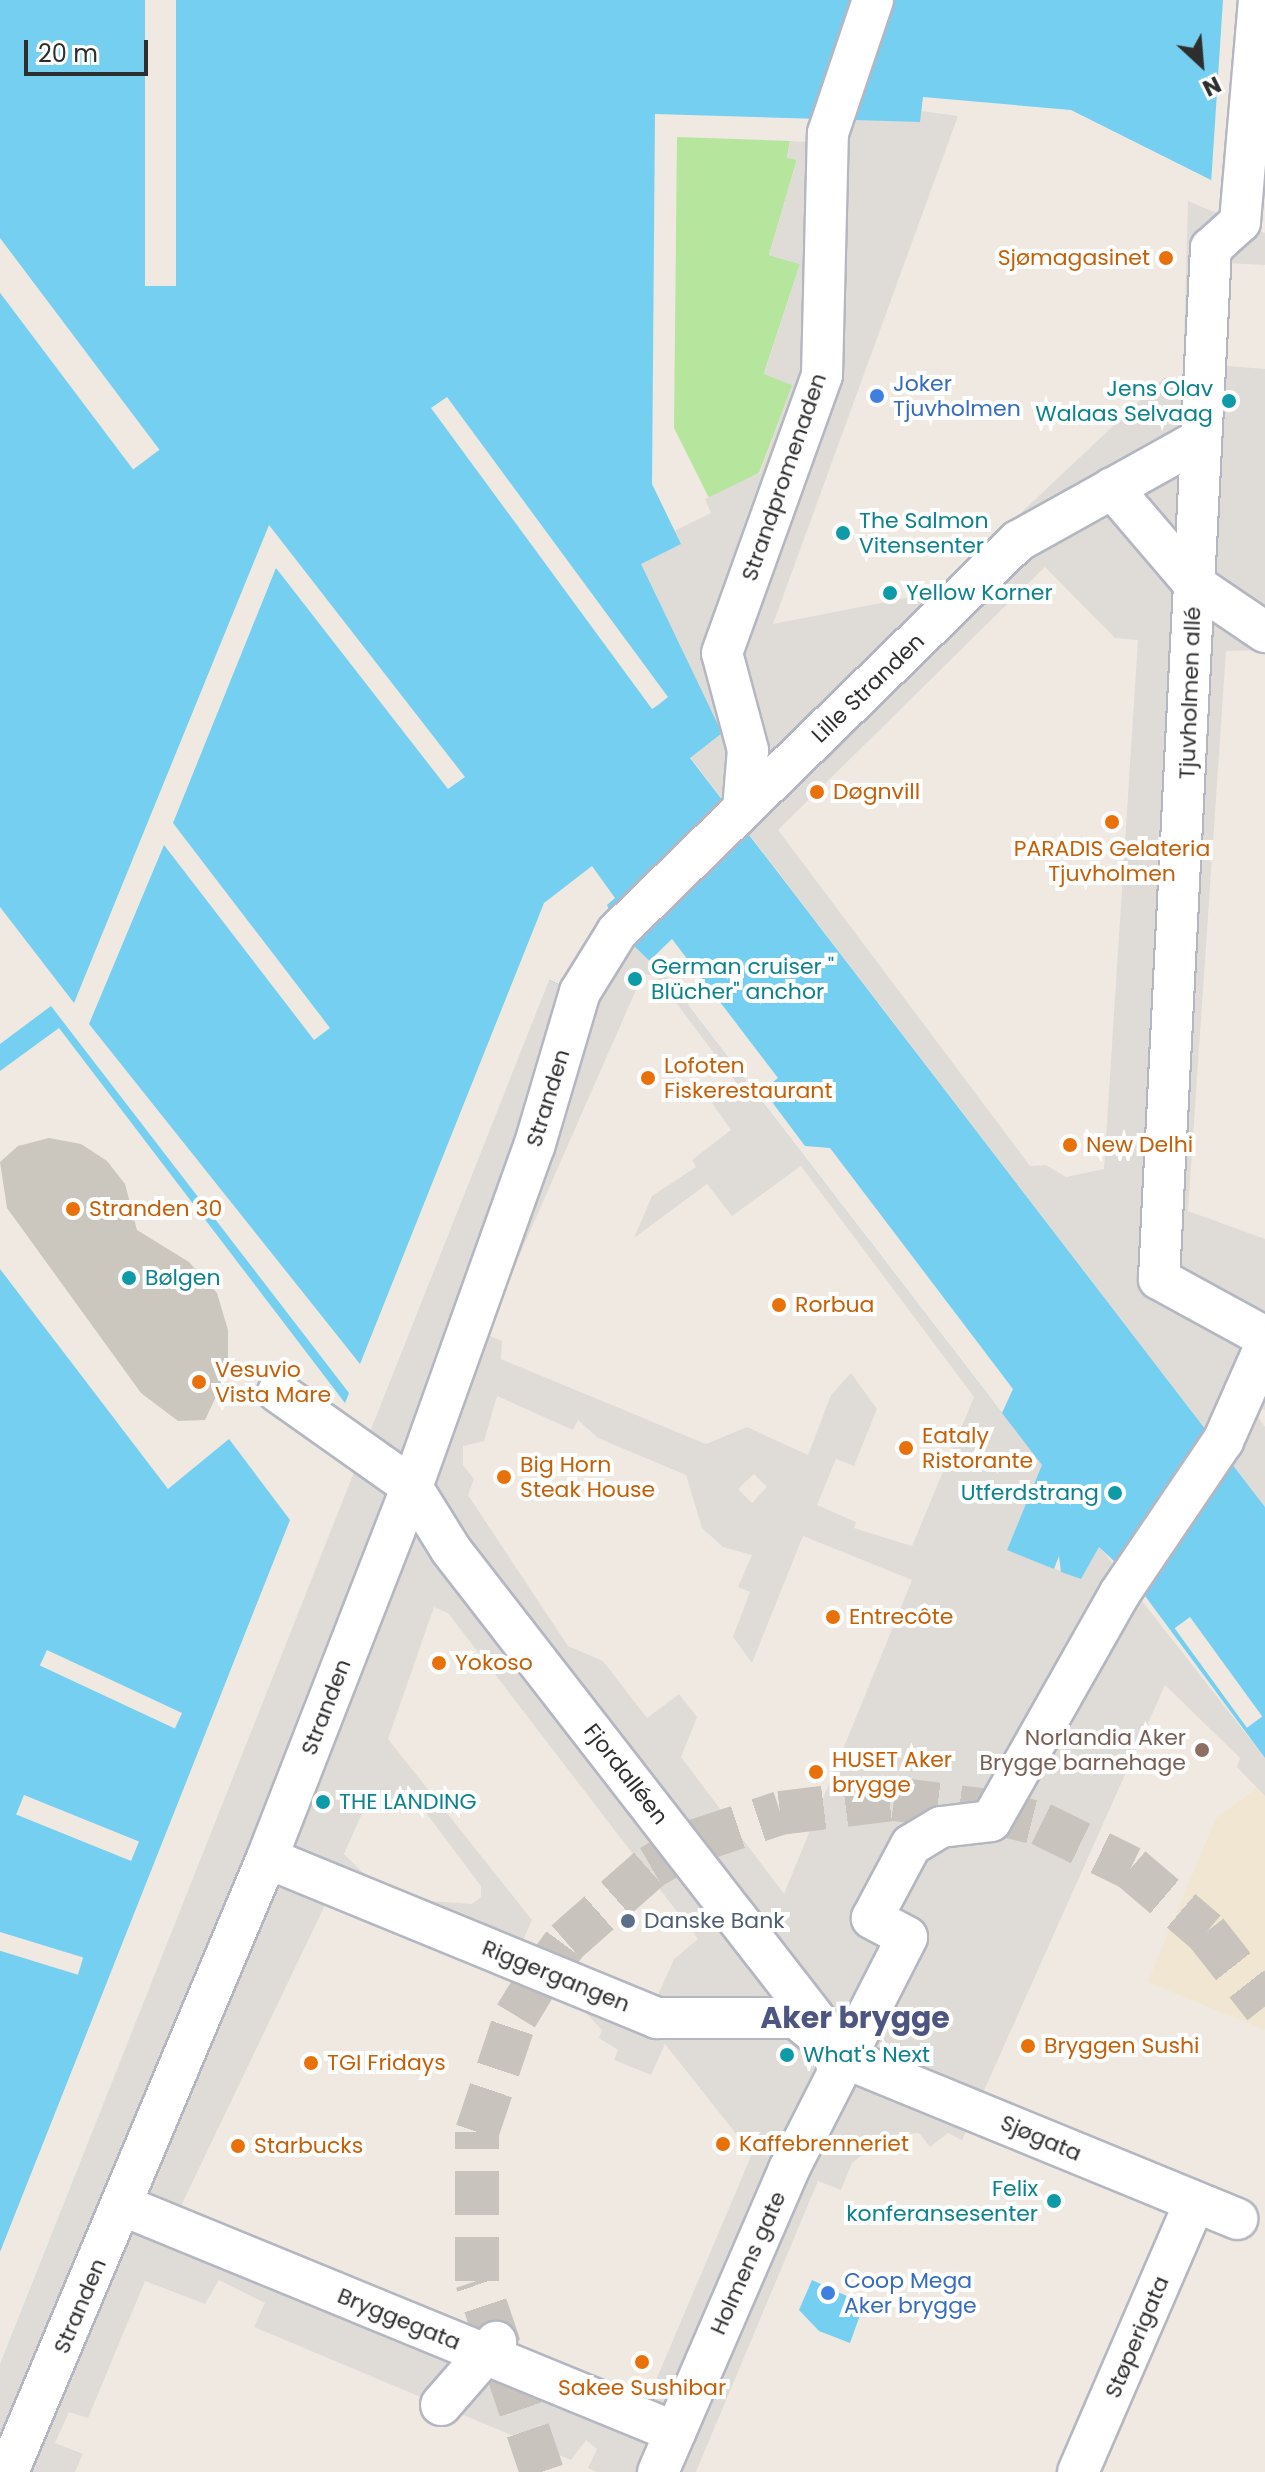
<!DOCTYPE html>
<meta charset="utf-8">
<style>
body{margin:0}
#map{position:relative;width:1265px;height:2472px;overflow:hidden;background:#efe9e1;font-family:Poppins,sans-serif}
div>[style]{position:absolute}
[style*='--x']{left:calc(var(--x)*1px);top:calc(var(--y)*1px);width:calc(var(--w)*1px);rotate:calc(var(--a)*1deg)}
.education>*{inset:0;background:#f0e6d1}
.green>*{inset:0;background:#b6e59e}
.plaza>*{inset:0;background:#dfdcd8}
.water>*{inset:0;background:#75cff0}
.pier>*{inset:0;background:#efe9e1;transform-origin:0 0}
.building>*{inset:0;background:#cbc7bf}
.highway-tunnel>*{height:44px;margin-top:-22px;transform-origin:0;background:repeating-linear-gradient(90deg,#c8c4bd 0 44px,transparent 0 66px)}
.roads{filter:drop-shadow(2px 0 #b4b7c1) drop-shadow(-2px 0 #b4b7c1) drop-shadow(0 2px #b4b7c1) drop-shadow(0 -2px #b4b7c1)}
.minor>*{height:40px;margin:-20px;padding:0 20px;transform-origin:20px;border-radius:20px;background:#fff}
.dots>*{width:22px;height:22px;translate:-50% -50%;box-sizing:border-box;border:4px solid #fff;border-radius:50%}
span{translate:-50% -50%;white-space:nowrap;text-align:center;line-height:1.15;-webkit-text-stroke:8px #fff;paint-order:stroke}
.food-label{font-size:22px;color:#c56008}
.right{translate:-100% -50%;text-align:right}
.left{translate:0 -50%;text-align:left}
.shop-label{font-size:22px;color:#366cbe}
.culture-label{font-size:22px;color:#0d838f}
.street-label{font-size:22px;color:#2e2e2e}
.education-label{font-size:22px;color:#785e54}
.service-label{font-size:22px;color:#4e5e75}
.district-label{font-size:30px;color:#4d5680;font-weight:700}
.north{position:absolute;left:1161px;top:24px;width:80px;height:80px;-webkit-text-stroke:6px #fff;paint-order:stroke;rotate:154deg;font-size:22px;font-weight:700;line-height:32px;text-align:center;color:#2e2e2e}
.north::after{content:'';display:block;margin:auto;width:28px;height:36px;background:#2e2e2e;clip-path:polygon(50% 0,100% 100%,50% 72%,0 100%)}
.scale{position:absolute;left:24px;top:40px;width:124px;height:36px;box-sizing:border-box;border:4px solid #2e2e2e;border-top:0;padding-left:10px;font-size:24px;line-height:28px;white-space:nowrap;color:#2e2e2e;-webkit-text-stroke:6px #fff;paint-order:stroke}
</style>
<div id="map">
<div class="education">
<i style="clip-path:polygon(1257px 1788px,1265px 1796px,1265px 2030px,1148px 1982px,1216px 1818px)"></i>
</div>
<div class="green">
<i style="clip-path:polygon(677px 137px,790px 141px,787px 157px,797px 159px,769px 255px,800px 264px,764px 373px,793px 384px,759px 473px,709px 498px,674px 428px)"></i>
</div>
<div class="plaza">
<i style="clip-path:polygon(evenodd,921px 111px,958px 116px,773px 624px,937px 592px,1165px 377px,1183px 383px,1188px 201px,1265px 233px,1265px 265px,1225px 263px,1216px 365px,1265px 369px,1265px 650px,1226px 651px,1188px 1211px,1265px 1239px,1265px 1410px,1249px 1404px,1265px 1427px,1265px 1507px,690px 757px,721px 733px,640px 564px,680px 544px,674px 531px,711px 513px,705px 499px,760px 473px,792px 385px,764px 374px,800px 264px,769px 255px,797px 160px,787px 158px,790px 141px,809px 142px,846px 119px,919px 122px,921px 111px,1045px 567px,1115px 638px,1138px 640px,1104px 1169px,1066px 1177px,1046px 1165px,1030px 1166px,778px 830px,1045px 567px)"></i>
<i style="clip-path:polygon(evenodd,628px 939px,667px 978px,1043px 1465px,1007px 1550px,1081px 1579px,1099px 1546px,1265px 1758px,1265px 1796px,1237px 1767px,1240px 1758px,1165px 1685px,962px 2140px,948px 2133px,930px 2147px,919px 2133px,889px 2135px,852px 2163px,841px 2190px,818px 2181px,696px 2472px,597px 2472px,588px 2468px,597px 2449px,586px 2440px,571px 2460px,254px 2327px,265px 2303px,219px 2280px,205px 2304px,145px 2281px,88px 2418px,69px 2412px,55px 2443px,83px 2454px,75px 2472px,0 2472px,0 2365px,549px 980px,599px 1000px,628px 939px,643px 974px,656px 976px,737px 1084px,712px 1103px,731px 1130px,692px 1160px,696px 1167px,652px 1196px,634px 1238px,707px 1184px,732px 1216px,801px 1166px,974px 1397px,912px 1546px,854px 1528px,856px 1522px,817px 1505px,836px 1459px,854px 1466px,877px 1409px,851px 1373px,831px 1395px,808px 1455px,747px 1427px,706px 1444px,501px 1359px,502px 1341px,485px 1334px,643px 974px,628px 939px,497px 1396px,573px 1430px,578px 1420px,598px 1438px,686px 1475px,702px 1528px,723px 1547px,752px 1555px,738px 1587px,750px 1592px,733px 1637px,752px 1663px,803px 1536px,912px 1580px,784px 1894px,681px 1757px,697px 1717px,679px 1694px,647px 1718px,603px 1661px,568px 1646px,468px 1495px,474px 1479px,463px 1465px,463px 1446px,484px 1441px,497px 1396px,628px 939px,754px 1474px,767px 1487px,752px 1503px,738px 1489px,754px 1474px,628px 939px,434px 1607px,448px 1613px,698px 1939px,674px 1959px,654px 2004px,519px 1949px,532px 1920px,388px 1739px,434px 1607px,628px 939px,372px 1791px,426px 1813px,481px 1886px,481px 1897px,472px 1904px,389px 1898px,344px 1854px,372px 1791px,628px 939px,326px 1903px,584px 2011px,602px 2030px,599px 2038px,618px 2050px,614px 2060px,651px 2075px,665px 2044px,752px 2154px,645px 2406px,180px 2208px,326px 1903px)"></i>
</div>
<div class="water">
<i style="clip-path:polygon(0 0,1265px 0,1265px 207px,1071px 110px,923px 97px,920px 122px,655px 114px,652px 484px,681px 544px,641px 564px,722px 733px,690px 758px,1265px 1507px,1265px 1758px,1131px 1577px,1099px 1547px,1081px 1579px,1061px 1572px,1059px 1556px,1054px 1569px,1007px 1550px,1042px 1465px,667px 978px,627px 939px,599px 1000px,548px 980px,0 2365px)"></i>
<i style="clip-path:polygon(812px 2280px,864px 2304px,850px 2343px,819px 2331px,799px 2310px)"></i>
</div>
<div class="pier">
<i style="left:145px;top:0;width:31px;height:286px"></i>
<i style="clip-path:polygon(1223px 0,1265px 0,1265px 211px,1211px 184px)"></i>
<i style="left:0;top:238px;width:265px;height:33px;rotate:53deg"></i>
<i style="clip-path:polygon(447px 397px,668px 697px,658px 705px,652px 709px,431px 408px)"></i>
<i style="clip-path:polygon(269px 525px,465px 777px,448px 789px,276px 568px,173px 823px,330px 1028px,314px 1040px,164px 845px,89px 1024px,360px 1364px,544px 903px,592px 866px,615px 898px,607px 905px,625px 945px,599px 1000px,549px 980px,0 2365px,0 2252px,290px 1520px,229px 1439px,168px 1489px,0 1269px,0 1071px,59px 1028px,345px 1403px,349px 1393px,51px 1006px,0 1044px,0 907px,74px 1003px)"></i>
<i style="clip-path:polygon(672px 939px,778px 1078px,763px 1090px,805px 1146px,830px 1148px,1013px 1389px,1002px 1413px,667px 978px,647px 963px)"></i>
<i style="left:1190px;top:1617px;width:123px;height:19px;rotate:54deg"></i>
<i style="left:47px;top:1650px;width:149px;height:17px;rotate:25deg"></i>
<i style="left:24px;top:1795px;width:124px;height:21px;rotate:22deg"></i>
<i style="left:0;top:1932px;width:87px;height:18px;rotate:17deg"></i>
</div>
<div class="building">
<i style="clip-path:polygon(49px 1138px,81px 1144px,107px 1161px,125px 1184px,137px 1230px,189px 1262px,217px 1293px,228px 1330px,228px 1371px,205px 1420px,178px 1421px,141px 1393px,7px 1208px,0 1162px,18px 1146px)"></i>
</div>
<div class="highway-tunnel">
<i style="--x:542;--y:2472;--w:202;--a:-108.8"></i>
<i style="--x:477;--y:2281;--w:149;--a:-90"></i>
<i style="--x:477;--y:2132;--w:122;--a:-71.4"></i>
<i style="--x:516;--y:2016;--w:42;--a:-58.6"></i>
<i style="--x:538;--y:1980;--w:47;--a:-53.6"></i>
<i style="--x:566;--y:1942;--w:113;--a:-41.4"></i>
<i style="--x:651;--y:1867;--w:52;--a:-30"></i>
<i style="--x:696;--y:1841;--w:89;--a:-18.4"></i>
<i style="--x:780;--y:1813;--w:115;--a:-7"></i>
<i style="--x:894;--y:1799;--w:96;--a:7.2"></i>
<i style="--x:989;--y:1811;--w:54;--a:14"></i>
<i style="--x:1041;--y:1824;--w:100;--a:26.1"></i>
<i style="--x:1131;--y:1868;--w:99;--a:40.5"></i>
<i style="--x:1206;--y:1932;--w:95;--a:51.8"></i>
</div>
<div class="roads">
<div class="minor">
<i style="--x:1259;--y:0;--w:223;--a:94.9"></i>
<i style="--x:1240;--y:222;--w:39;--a:138"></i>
<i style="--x:1211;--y:248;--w:1032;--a:92.89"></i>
<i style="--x:1159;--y:1279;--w:121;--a:28.7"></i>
<i style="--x:1112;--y:488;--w:126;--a:49.5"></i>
<i style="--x:1194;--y:584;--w:86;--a:34.1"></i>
<i style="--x:743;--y:809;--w:59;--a:-85.2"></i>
<i style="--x:748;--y:750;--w:100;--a:-105"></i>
<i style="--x:722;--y:653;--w:295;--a:-70.2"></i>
<i style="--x:822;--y:375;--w:242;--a:-88.6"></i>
<i style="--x:828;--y:133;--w:140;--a:-71.3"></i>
<i style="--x:278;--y:1392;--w:164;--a:35.3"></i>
<i style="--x:412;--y:1487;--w:74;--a:58.2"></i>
<i style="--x:451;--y:1550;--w:611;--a:52.17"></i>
<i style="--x:267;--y:1858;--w:422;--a:22.3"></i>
<i style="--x:657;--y:2018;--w:139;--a:0"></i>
<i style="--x:796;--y:2018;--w:63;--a:39.2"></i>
<i style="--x:845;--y:2058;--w:424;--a:22.3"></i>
<i style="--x:124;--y:2206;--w:596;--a:22.3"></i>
<i style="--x:441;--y:2405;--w:84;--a:-48.9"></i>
<i style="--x:8;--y:2472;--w:666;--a:-67.13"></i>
<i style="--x:267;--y:1858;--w:398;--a:-68.7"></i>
<i style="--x:412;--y:1487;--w:361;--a:-70.3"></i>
<i style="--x:534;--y:1147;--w:162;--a:-73.5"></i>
<i style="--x:580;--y:992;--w:70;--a:-58.3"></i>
<i style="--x:617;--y:932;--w:560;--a:-44.28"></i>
<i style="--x:1018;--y:541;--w:204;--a:-29.1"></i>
<i style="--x:658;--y:2472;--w:330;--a:-66.6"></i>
<i style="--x:789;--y:2169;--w:260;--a:-63"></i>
<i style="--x:907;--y:1937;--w:40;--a:-152"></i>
<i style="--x:872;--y:1918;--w:83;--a:-61.9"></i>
<i style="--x:911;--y:1845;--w:35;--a:-31"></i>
<i style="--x:941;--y:1827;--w:50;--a:-6.8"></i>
<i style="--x:991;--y:1821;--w:262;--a:-60.5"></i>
<i style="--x:1120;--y:1593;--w:184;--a:-55.9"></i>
<i style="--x:1223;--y:1441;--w:104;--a:-66.1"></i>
<i style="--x:1078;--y:2472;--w:294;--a:-66.6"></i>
</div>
</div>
<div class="dots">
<i style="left:1166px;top:258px;background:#e8710a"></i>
<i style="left:877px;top:396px;background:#3f7fe0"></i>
<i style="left:1229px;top:401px;background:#0f9aa8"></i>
<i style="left:843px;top:533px;background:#0f9aa8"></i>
<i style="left:890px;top:593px;background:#0f9aa8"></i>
<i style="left:817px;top:792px;background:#e8710a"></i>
<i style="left:1112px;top:822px;background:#e8710a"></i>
<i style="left:635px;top:979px;background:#0f9aa8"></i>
<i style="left:648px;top:1078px;background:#e8710a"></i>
<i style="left:1070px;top:1145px;background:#e8710a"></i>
<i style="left:73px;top:1209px;background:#e8710a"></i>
<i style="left:129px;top:1278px;background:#0f9aa8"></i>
<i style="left:779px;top:1305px;background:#e8710a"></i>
<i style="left:199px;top:1382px;background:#e8710a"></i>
<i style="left:906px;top:1448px;background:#e8710a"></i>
<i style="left:504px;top:1477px;background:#e8710a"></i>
<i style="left:1115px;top:1493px;background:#0f9aa8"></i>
<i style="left:833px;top:1617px;background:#e8710a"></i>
<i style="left:439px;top:1663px;background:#e8710a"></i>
<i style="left:1202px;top:1750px;background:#8d6e63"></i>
<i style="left:816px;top:1772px;background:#e8710a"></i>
<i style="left:323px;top:1802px;background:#0f9aa8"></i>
<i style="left:628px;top:1921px;background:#5c6f8a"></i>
<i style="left:1028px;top:2046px;background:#e8710a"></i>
<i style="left:787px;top:2055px;background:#0f9aa8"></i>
<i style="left:311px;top:2063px;background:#e8710a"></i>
<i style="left:723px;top:2144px;background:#e8710a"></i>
<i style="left:238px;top:2146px;background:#e8710a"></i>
<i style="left:1054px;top:2201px;background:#0f9aa8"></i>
<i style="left:828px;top:2293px;background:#3f7fe0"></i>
<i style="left:642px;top:2362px;background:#e8710a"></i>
</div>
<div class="food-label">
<span class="right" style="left:1150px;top:258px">Sjømagasinet</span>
<span class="left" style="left:833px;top:792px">Døgnvill</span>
<span style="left:1112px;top:861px">PARADIS Gelateria<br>Tjuvholmen</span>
<span class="left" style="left:664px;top:1078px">Lofoten<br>Fiskerestaurant</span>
<span class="left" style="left:1086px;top:1145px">New Delhi</span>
<span class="left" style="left:89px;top:1209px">Stranden 30</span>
<span class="left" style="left:795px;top:1305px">Rorbua</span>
<span class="left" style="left:215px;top:1382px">Vesuvio<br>Vista Mare</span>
<span class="left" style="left:922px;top:1448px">Eataly<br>Ristorante</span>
<span class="left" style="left:520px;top:1477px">Big Horn<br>Steak House</span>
<span class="left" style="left:849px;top:1617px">Entrecôte</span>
<span class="left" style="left:455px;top:1663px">Yokoso</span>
<span class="left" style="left:832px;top:1772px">HUSET Aker<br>brygge</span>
<span class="left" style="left:1044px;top:2046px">Bryggen Sushi</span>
<span class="left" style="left:327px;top:2063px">TGI Fridays</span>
<span class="left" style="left:739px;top:2144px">Kaffebrenneriet</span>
<span class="left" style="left:254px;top:2146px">Starbucks</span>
<span style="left:642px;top:2388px">Sakee Sushibar</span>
</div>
<div class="shop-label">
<span class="left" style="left:893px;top:396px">Joker<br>Tjuvholmen</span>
<span class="left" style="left:844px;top:2293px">Coop Mega<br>Aker brygge</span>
</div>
<div class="culture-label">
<span class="right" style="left:1213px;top:401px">Jens Olav<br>Walaas Selvaag</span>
<span class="left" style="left:859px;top:533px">The Salmon<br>Vitensenter</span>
<span class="left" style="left:906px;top:593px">Yellow Korner</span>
<span class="left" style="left:651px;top:979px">German cruiser "<br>Blücher" anchor</span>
<span class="left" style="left:145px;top:1278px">Bølgen</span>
<span class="right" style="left:1099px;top:1493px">Utferdstrang</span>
<span class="left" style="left:339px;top:1802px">THE LANDING</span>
<span class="left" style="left:803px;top:2055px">What's Next</span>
<span class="right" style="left:1038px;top:2201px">Felix<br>konferansesenter</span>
</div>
<div class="street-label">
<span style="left:784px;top:477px;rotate:-71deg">Strandpromenaden</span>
<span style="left:868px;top:688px;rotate:-44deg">Lille Stranden</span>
<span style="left:1190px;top:693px;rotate:-88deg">Tjuvholmen allé</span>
<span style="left:548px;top:1098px;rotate:-73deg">Stranden</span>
<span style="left:326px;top:1707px;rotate:-69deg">Stranden</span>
<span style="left:626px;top:1774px;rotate:52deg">Fjordalléen</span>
<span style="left:556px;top:1976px;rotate:22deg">Riggergangen</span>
<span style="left:1041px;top:2138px;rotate:23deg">Sjøgata</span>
<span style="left:748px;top:2263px;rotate:-66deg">Holmens gate</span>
<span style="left:80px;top:2306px;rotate:-67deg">Stranden</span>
<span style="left:399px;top:2319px;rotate:22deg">Bryggegata</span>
<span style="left:1137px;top:2337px;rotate:-67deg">Støperigata</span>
</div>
<div class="education-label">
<span class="right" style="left:1186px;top:1750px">Norlandia Aker<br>Brygge barnehage</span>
</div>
<div class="service-label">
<span class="left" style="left:644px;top:1921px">Danske Bank</span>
</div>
<div class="district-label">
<span style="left:855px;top:2018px">Aker brygge</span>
</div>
<div class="north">N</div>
<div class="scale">20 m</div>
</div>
